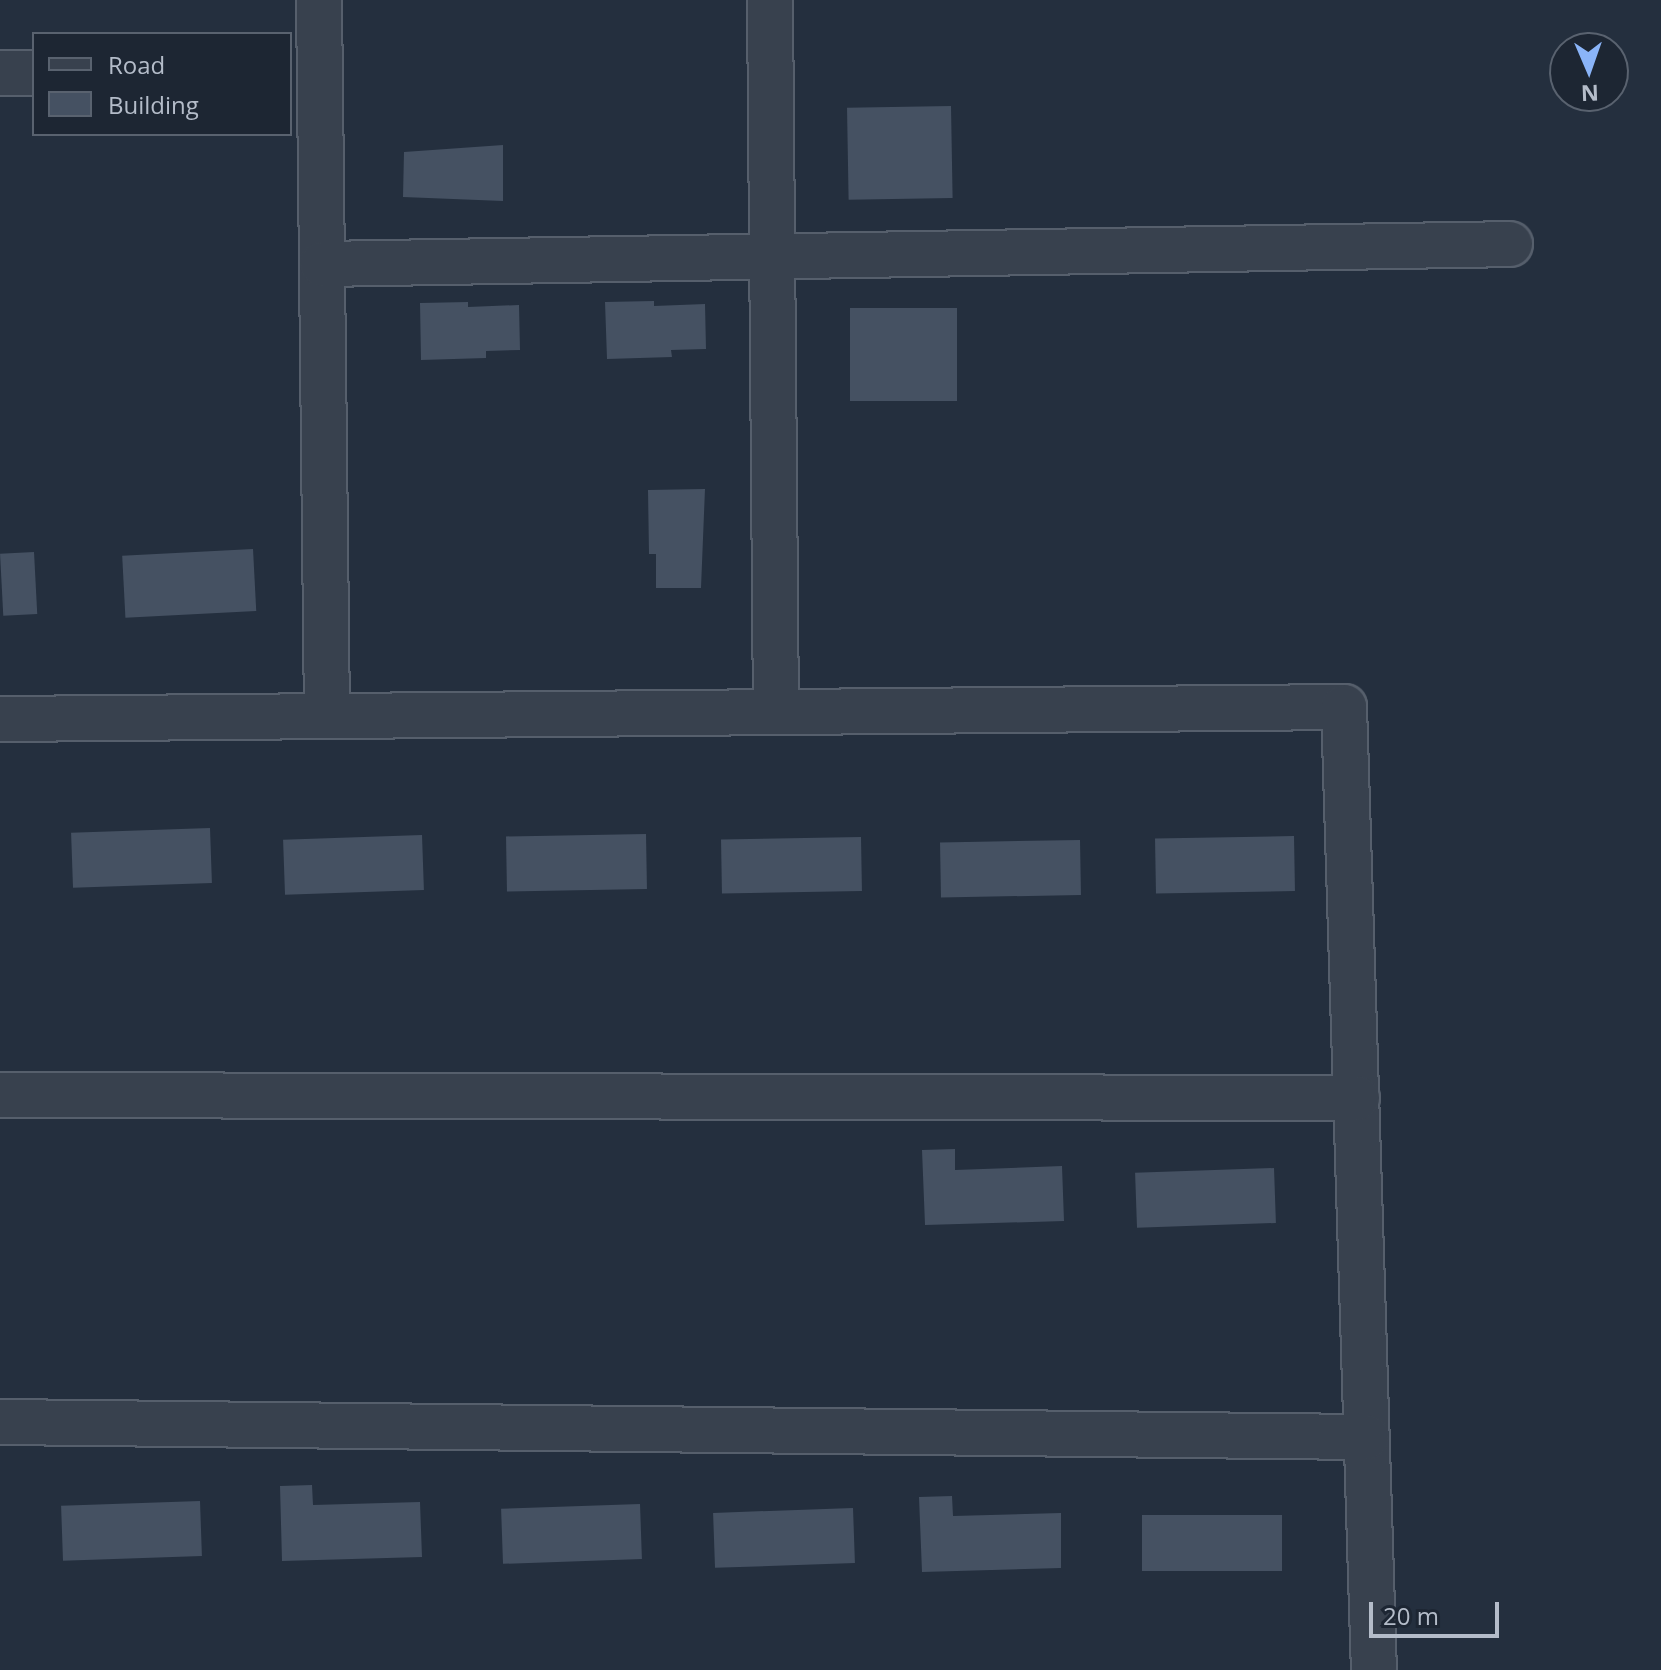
<!DOCTYPE html>
<style>
body{margin:0}
#map{position:relative;width:1661px;height:1670px;overflow:hidden;background:#242f3e;font-family:"Open Sans",sans-serif}
div>[style]{position:absolute}
[style*='--x']{left:calc(var(--x)*1px);top:calc(var(--y)*1px);width:calc(var(--w)*1px);rotate:calc(var(--a)*1deg)}
.building>*{inset:0;background:#455162;transform-origin:0 0}
.roads{filter:drop-shadow(2px 0 #565f6c) drop-shadow(-2px 0 #565f6c) drop-shadow(0 2px #565f6c) drop-shadow(0 -2px #565f6c)}
.minor>*{height:44px;margin:-22px;padding:0 22px;transform-origin:22px;border-radius:22px;background:#38414e}
span{translate:-50% -50%;white-space:nowrap;text-align:center;line-height:1.15;-webkit-text-stroke:6px #1d2633;paint-order:stroke}
.legend{position:absolute;left:32px;top:32px;width:260px;height:104px;box-sizing:border-box;background:#1d2633;border:2px solid #59626f;margin:0;padding:10px 14px;list-style:none;font-size:24px;color:#b4bcc9}
.legend li{display:flex;align-items:center;gap:16px;height:40px}
.legend b{width:40px;border:2px solid #59626f}
.north{position:absolute;left:1549px;top:32px;width:80px;height:80px;box-sizing:border-box;background:#1d2633;border:2px solid #59626f;border-radius:50%;rotate:178deg;font-size:22px;font-weight:700;line-height:32px;text-align:center;color:#b4bcc9}
.north::after{content:'';display:block;margin:auto;width:28px;height:36px;background:#8ab4f8;clip-path:polygon(50% 0,100% 100%,50% 72%,0 100%)}
.scale{position:absolute;left:1369px;top:1602px;width:130px;height:36px;box-sizing:border-box;border:4px solid #b4bcc9;border-top:0;padding-left:10px;font-size:24px;line-height:28px;white-space:nowrap;color:#b4bcc9;-webkit-text-stroke:6px #1d2633;paint-order:stroke}
</style>
<div id="map">
<div class="building">
<i style="left:951px;top:106px;width:92px;height:104px;rotate:89deg"></i>
<i style="clip-path:polygon(503px 145px,503px 201px,403px 197px,404px 152px)"></i>
<i style="clip-path:polygon(654px 301px,654px 306px,705px 304px,706px 349px,671px 350px,672px 357px,607px 359px,605px 302px)"></i>
<i style="clip-path:polygon(468px 302px,468px 307px,519px 305px,520px 350px,486px 351px,486px 358px,421px 360px,420px 303px)"></i>
<i style="left:850px;top:308px;width:107px;height:93px"></i>
<i style="clip-path:polygon(705px 489px,701px 588px,656px 588px,656px 554px,649px 554px,648px 490px)"></i>
<i style="left:253px;top:549px;width:62px;height:131px;rotate:87deg"></i>
<i style="left:34px;top:552px;width:62px;height:34px;rotate:87deg"></i>
<i style="left:210px;top:828px;width:55px;height:139px;rotate:88deg"></i>
<i style="left:646px;top:834px;width:55px;height:140px;rotate:89deg"></i>
<i style="left:422px;top:835px;width:55px;height:139px;rotate:88deg"></i>
<i style="left:1294px;top:836px;width:55px;height:139px;rotate:89deg"></i>
<i style="left:861px;top:837px;width:54px;height:140px;rotate:89deg"></i>
<i style="left:1080px;top:840px;width:55px;height:140px;rotate:89deg"></i>
<i style="clip-path:polygon(955px 1149px,955px 1170px,1062px 1166px,1064px 1221px,925px 1225px,922px 1150px)"></i>
<i style="left:1274px;top:1168px;width:55px;height:139px;rotate:88deg"></i>
<i style="clip-path:polygon(312px 1485px,313px 1505px,420px 1502px,422px 1557px,282px 1561px,280px 1486px)"></i>
<i style="clip-path:polygon(952px 1496px,953px 1516px,1061px 1513px,1061px 1568px,922px 1572px,919px 1497px)"></i>
<i style="left:200px;top:1501px;width:55px;height:139px;rotate:88deg"></i>
<i style="left:640px;top:1504px;width:55px;height:139px;rotate:88deg"></i>
<i style="left:853px;top:1508px;width:55px;height:140px;rotate:88deg"></i>
<i style="left:1282px;top:1515px;width:56px;height:140px;rotate:90deg"></i>
</div>
<div class="roads">
<div class="minor">
<i style="--x:319;--y:0;--w:716;--a:89.36"></i>
<i style="--x:770;--y:0;--w:712;--a:89.52"></i>
<i style="--x:0;--y:73;--w:34;--a:0"></i>
<i style="--x:322;--y:264;--w:1188;--a:-0.96"></i>
<i style="--x:0;--y:719;--w:1344;--a:-0.51"></i>
<i style="--x:1344;--y:707;--w:963;--a:88.22"></i>
<i style="--x:0;--y:1095;--w:1357;--a:0.13"></i>
<i style="--x:0;--y:1422;--w:1367;--a:0.63"></i>
</div>
</div>
<ul class="legend">
<li><b style="height:10px;background:#38414e"></b>Road</li>
<li><b style="height:22px;background:#455162"></b>Building</li>
</ul>
<div class="north">N</div>
<div class="scale">20 m</div>
</div>
